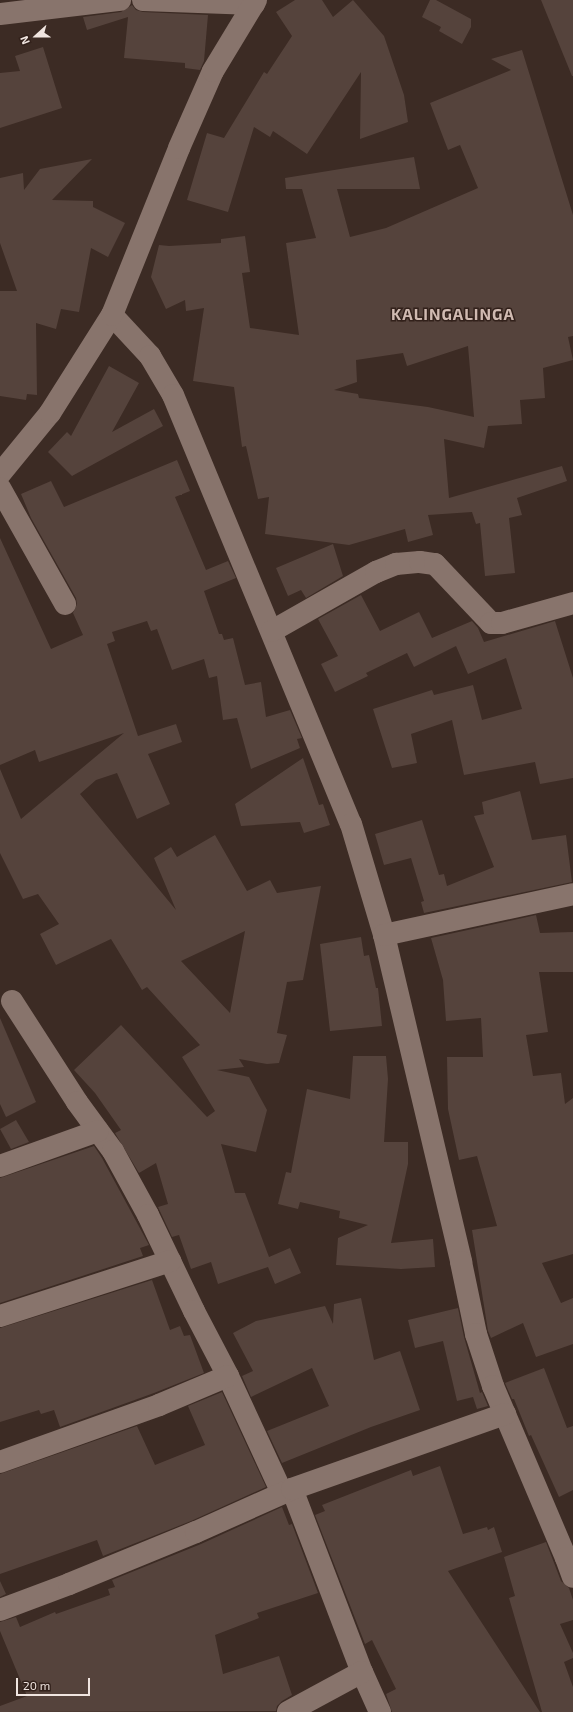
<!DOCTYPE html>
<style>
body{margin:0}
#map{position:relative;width:573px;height:1712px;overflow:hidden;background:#3c2b24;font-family:"Exo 2",sans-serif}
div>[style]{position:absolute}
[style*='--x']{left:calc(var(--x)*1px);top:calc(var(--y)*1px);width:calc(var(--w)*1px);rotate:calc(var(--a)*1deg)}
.building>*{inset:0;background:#55433c}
.minor>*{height:22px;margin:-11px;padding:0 11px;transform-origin:11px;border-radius:11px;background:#88746c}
span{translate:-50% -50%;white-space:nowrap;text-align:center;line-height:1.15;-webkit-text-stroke:3px #32211b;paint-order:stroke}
.district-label{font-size:16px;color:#d0bab1;font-weight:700;letter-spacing:1px}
.north{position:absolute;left:16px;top:16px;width:40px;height:40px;-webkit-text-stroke:3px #32211b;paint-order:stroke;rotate:249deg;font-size:11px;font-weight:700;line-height:16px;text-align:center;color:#f0e5e0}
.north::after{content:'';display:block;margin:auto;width:14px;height:18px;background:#f0e5e0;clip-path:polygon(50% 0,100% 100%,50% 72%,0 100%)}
.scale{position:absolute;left:16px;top:1678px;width:74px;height:18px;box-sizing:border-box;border:2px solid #f0e5e0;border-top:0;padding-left:5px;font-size:12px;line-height:14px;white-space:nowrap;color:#f0e5e0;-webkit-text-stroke:3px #32211b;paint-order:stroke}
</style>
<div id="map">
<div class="building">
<i style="clip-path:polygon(295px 0,322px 0,333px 17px,353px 0,384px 36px,404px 95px,408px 122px,360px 139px,361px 72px,307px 154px,273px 131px,270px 137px,254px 127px,228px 212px,187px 200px,207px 133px,224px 138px,264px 72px,267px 74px,292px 36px,276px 12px)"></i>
<i style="clip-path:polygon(430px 0,436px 0,471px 19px,471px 27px,462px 44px,439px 31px,441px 27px,422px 17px)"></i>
<i style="clip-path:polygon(541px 0,573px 0,573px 76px,572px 76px)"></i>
<i style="clip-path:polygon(132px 5px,136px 10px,143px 12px,208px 15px,204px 61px,200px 70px,185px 68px,185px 63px,124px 58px,128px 17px,87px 30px,83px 17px,121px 12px)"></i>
<i style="clip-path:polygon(43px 47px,62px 108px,0 128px,0 73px,20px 71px,15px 56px)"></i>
<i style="clip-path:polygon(evenodd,522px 50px,573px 215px,573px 336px,568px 337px,573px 360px,543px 368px,545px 398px,520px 400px,522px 424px,488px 426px,484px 448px,444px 439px,449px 498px,562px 466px,567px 481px,517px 498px,522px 515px,509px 518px,515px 573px,485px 576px,480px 523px,476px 524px,472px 512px,428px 515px,433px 535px,408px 542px,405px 529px,349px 545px,265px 534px,269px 497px,258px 499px,246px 446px,242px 447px,234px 387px,193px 381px,204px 308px,186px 311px,185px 300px,166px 309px,151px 277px,159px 245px,169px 246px,221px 243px,221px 239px,245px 236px,250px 272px,242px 273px,250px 328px,299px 335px,286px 243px,316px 238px,302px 189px,286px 189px,285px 178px,414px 157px,420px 189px,337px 189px,350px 237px,386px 228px,478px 188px,460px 145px,448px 150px,430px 103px,511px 70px,491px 59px,522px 50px,468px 346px,474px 417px,428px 407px,359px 398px,358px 394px,334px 390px,357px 382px,356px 360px,403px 353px,407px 366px,468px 346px)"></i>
<i style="clip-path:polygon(92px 159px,52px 200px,93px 201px,93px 207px,125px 223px,108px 257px,91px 248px,79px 312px,61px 309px,56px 329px,36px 323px,37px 395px,27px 394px,26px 400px,0 396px,0 291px,17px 291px,0 243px,0 178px,23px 173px,24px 190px,40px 169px)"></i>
<i style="clip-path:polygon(109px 366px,139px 383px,112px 432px,154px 409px,163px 426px,72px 476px,48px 452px,67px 432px,71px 436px)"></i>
<i style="clip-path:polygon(evenodd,177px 460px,190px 491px,175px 497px,206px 570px,228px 561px,236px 578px,204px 591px,219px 634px,222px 634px,224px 640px,233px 638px,245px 685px,261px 682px,266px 717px,290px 710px,302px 738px,297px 739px,300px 748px,251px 769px,237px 718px,223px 720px,217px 676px,209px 678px,204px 659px,172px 670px,157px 629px,151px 631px,147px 621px,112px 632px,115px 641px,107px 644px,138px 736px,176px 724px,182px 742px,148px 754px,170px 804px,137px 819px,117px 773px,96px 780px,80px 794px,176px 910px,154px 858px,171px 847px,177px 857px,215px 835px,247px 891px,270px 880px,277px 893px,321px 886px,303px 980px,287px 982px,277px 1033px,287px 1035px,279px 1063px,267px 1064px,239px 1059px,244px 1067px,217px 1070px,249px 1077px,267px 1110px,256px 1152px,221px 1144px,235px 1193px,245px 1193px,269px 1257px,290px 1248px,301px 1273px,275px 1284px,268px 1267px,218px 1284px,211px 1262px,191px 1269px,179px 1235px,172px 1237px,158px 1207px,168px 1204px,156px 1163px,139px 1173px,115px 1133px,121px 1130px,95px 1093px,74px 1070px,121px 1025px,207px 1117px,215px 1111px,182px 1057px,200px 1045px,147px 987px,142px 990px,111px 939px,56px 965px,40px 934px,59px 924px,38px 894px,23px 899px,0 853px,0 769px,21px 819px,124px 733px,39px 762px,35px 750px,0 765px,0 538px,51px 649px,83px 635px,73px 613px,77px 604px,76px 598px,31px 518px,21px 494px,51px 481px,64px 507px,177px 460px,245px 931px,230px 1013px,181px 961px,245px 931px)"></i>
<i style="clip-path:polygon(333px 544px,343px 576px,306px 598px,301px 590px,288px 596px,276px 568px)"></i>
<i style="clip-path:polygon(361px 595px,380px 631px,419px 612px,432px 638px,472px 621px,478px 628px,484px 642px,555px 621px,573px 678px,573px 778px,540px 784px,535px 762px,464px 775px,452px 720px,411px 734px,417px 763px,392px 768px,373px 709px,432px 690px,434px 695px,473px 685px,482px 720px,522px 709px,506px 658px,468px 674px,456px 646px,414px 667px,407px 653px,366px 673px,368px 676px,335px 692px,321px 664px,338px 656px,318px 619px)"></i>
<i style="clip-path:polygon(303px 758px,319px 805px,323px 804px,330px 825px,304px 833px,300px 822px,241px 826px,235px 804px)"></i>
<i style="clip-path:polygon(520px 791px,532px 840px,566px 835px,572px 882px,424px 913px,421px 902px,424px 901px,411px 858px,384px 865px,375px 834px,422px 820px,439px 875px,444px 874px,447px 886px,494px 867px,474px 816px,484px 814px,482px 802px)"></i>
<i style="clip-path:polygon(536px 915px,540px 933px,573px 932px,573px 972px,539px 972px,548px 1032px,526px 1035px,533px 1076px,561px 1073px,565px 1104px,573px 1098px,573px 1254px,542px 1263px,561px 1303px,573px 1298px,573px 1344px,536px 1357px,523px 1323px,491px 1338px,488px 1331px,472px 1230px,497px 1226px,477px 1156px,459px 1160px,448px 1109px,447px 1057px,483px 1057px,481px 1018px,446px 1021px,443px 980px,431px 938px)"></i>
<i style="clip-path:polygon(361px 937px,364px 956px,369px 955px,376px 988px,378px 988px,382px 1026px,330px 1031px,320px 944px)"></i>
<i style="clip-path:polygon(0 1018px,36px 1102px,6px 1117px,0 1104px)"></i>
<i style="clip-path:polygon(353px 1056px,386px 1056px,388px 1079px,384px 1142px,408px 1142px,408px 1164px,391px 1243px,433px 1239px,435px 1267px,401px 1269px,336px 1265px,338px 1238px,368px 1225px,339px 1218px,340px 1211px,300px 1202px,298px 1209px,278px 1204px,286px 1172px,291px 1173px,307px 1089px,350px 1099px)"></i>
<i style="clip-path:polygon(16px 1120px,29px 1142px,11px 1149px,0 1129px)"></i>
<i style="clip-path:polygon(94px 1146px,102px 1158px,149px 1245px,140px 1248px,143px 1256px,0 1303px,0 1178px)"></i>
<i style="clip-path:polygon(152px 1280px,170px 1330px,180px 1326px,184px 1336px,190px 1335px,204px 1373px,154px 1393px,60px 1427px,54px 1410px,41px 1414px,39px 1410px,0 1422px,0 1328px)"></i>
<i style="clip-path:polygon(361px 1298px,374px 1360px,400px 1351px,420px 1410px,371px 1427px,282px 1463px,267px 1431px,329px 1406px,312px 1368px,251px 1397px,242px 1376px,253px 1371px,233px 1333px,256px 1321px,325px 1306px,333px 1324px,334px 1304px)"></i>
<i style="clip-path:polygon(458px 1308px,464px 1337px,480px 1393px,482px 1392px,488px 1406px,477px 1409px,473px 1397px,457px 1401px,443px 1341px,415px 1348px,408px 1320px)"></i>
<i style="clip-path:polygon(544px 1368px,567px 1428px,573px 1426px,573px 1490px,559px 1497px,531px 1435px,529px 1436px,514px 1399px,512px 1399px,505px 1383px)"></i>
<i style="clip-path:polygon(222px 1392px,266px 1487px,191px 1521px,103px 1556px,97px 1540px,0 1574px,0 1474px,137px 1426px,155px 1465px,205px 1445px,188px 1406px)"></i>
<i style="clip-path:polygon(440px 1466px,463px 1534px,487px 1527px,488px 1530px,494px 1527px,502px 1552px,448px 1571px,540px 1712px,392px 1712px,386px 1694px,396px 1689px,372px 1640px,365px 1644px,315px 1515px,325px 1511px,322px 1505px,411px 1470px,413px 1476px)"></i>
<i style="clip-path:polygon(282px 1507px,289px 1525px,292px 1524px,318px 1593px,257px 1613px,259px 1618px,215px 1635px,223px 1674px,279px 1656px,292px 1695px,282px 1701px,277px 1706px,276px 1711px,0 1712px,0 1706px,27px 1696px,0 1631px,0 1622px,16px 1617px,20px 1627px,55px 1612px,56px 1614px,110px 1595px,108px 1589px,115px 1587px,112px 1580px,201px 1544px)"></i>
<i style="clip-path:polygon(546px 1542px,561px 1581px,569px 1588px,573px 1600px,573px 1620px,560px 1624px,573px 1653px,573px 1658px,564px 1662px,573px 1687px,573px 1712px,542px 1712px,509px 1598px,515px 1596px,504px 1557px)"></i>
<i style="clip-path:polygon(0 1581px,6px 1594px,0 1597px)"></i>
</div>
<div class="minor">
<i style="--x:143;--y:0;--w:111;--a:2.1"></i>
<i style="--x:0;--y:14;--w:121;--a:-6.7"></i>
<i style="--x:112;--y:315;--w:56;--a:47.2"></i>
<i style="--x:150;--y:356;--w:45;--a:59.5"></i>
<i style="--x:173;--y:395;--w:464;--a:67.5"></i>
<i style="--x:351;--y:824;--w:116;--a:73.4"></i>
<i style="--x:384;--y:935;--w:336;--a:76.7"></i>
<i style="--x:461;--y:1262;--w:74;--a:78.2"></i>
<i style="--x:476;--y:1334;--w:55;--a:71.9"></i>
<i style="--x:493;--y:1386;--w:187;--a:67"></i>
<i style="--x:566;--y:1558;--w:20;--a:70"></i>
<i style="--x:0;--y:474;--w:79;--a:-50.7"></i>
<i style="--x:50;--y:413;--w:116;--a:-57.7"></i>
<i style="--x:112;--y:315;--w:180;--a:-68.1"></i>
<i style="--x:179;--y:148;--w:84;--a:-66.2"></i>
<i style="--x:213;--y:71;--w:83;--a:-58.8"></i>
<i style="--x:0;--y:488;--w:133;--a:60.7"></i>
<i style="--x:272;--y:631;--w:120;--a:-29.6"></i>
<i style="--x:376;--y:572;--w:22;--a:-22"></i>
<i style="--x:396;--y:564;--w:24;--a:-5"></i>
<i style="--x:420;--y:562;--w:15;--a:8"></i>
<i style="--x:435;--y:564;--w:81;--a:46.5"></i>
<i style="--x:491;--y:623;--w:11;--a:0"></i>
<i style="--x:502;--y:623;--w:74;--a:-15.7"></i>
<i style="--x:384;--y:935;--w:193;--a:-12.2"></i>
<i style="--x:12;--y:1001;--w:120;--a:57.2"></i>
<i style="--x:77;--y:1102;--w:61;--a:53.7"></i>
<i style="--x:113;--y:1151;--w:73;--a:61.3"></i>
<i style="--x:148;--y:1215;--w:106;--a:64.4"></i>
<i style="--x:194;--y:1311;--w:73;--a:62.4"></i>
<i style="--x:228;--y:1376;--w:129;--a:65.2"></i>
<i style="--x:0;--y:1166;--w:104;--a:-19.7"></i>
<i style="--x:0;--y:1316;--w:179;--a:-17.9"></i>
<i style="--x:0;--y:1462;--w:169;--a:-19.7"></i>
<i style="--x:159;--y:1405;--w:75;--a:-22.8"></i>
<i style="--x:292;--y:1489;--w:196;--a:69.1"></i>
<i style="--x:362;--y:1672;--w:44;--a:65.8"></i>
<i style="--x:0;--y:1610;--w:74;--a:-20.6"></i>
<i style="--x:69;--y:1584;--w:137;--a:-22.3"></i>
<i style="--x:196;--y:1532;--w:105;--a:-24.1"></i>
<i style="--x:292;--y:1489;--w:226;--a:-19.4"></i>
<i style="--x:288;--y:1712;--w:84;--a:-28.4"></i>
</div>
<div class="district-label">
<span style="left:453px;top:314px">KALINGALINGA</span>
</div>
<div class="north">N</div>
<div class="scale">20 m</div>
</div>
